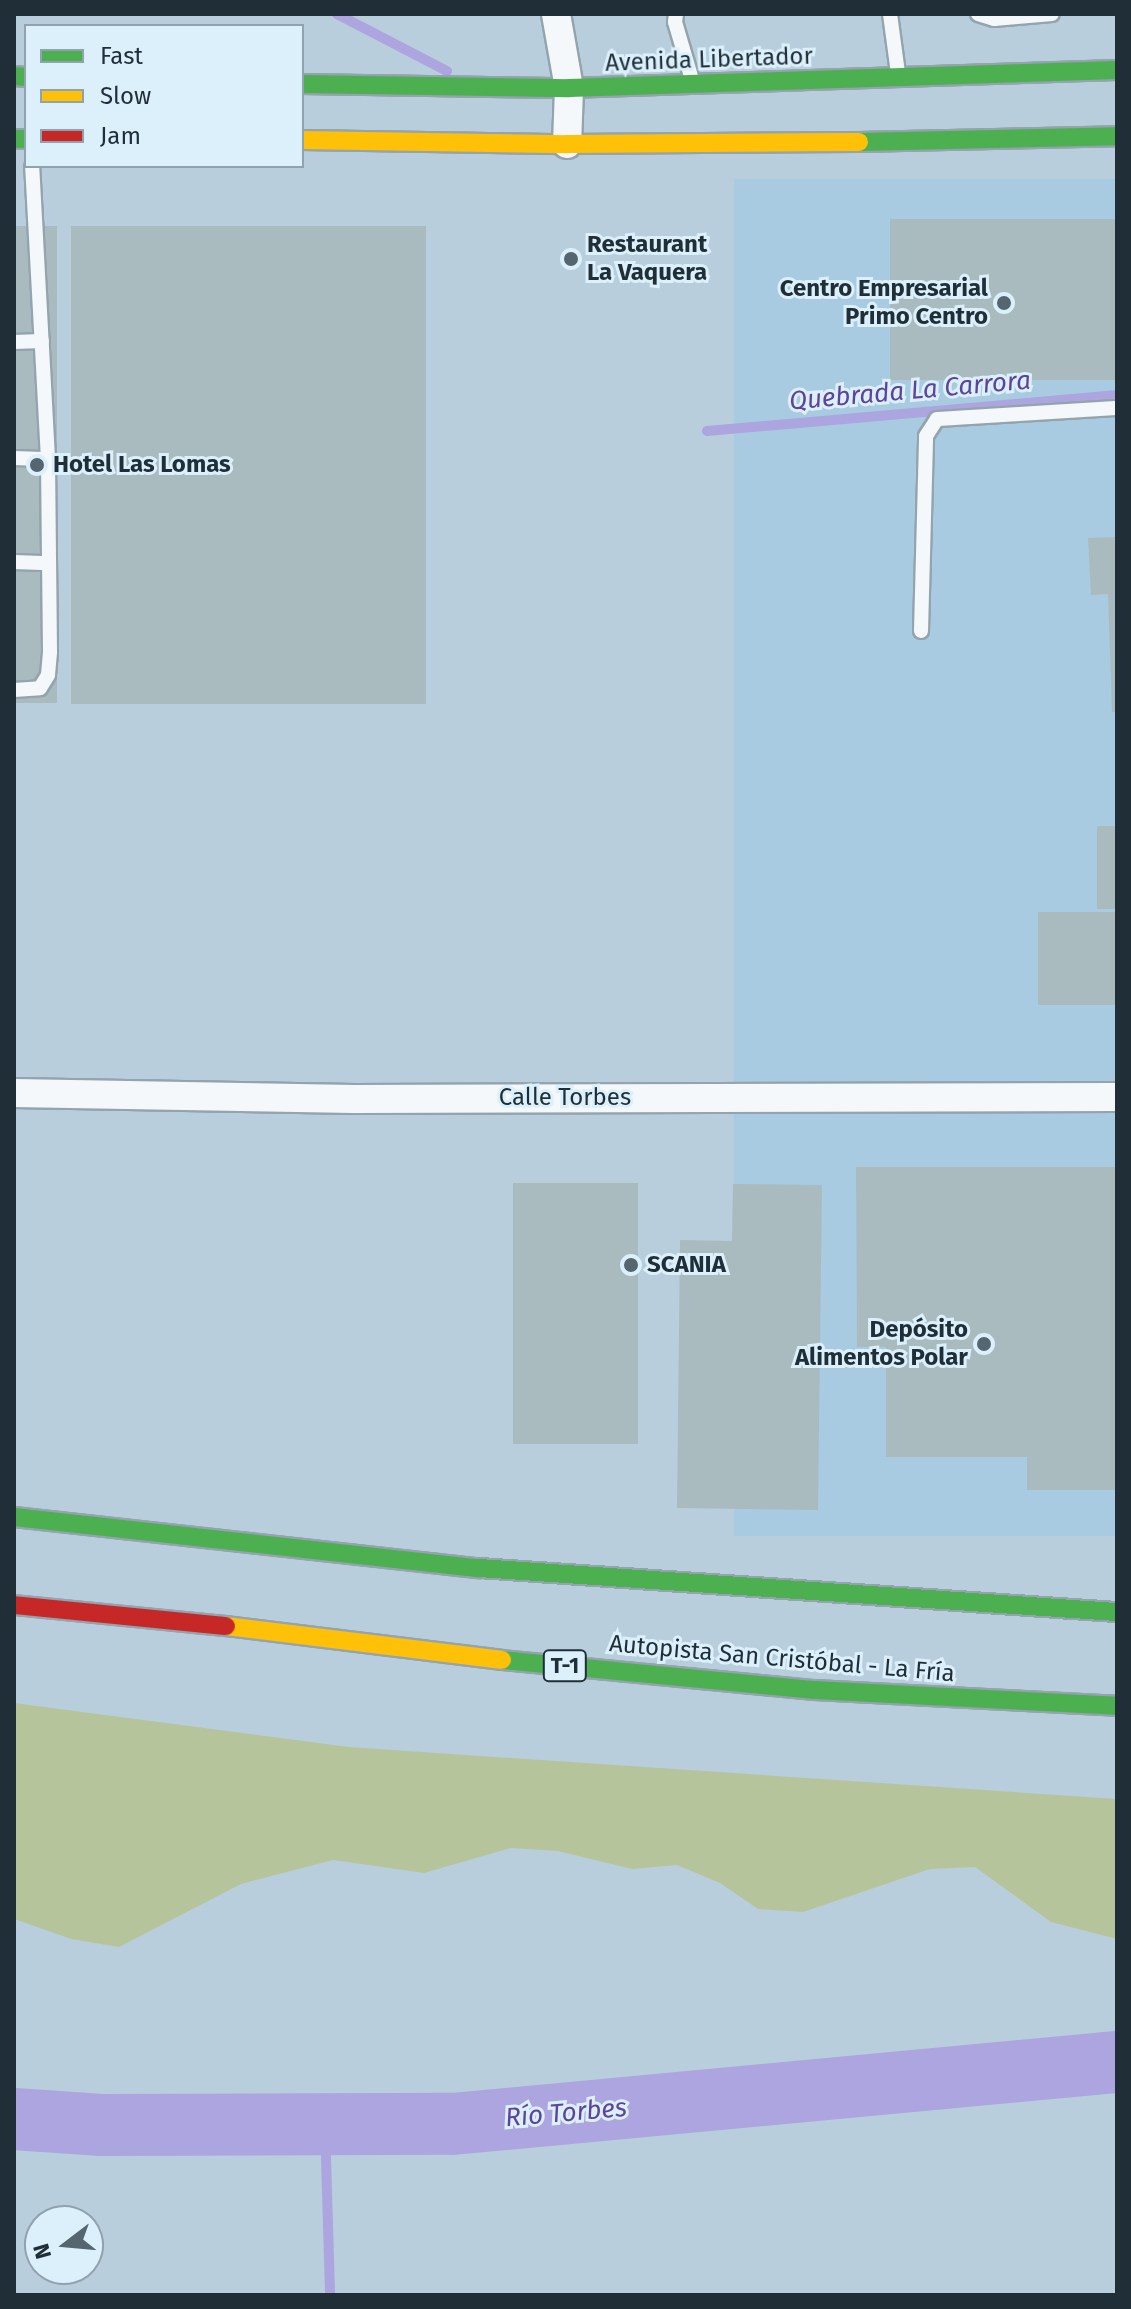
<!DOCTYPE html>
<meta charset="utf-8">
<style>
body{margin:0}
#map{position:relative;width:1131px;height:2309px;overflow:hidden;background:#b9cedc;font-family:"Fira Sans",sans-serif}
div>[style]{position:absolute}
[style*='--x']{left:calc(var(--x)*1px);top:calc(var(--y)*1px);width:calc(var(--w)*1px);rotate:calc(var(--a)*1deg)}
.built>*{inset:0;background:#a8cbe1;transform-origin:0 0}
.green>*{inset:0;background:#b6c49c}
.stream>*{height:10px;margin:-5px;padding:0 5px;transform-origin:5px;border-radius:5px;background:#aca5df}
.river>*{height:62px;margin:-31px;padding:0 31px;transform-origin:31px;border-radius:31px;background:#aca5df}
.building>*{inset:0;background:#a9bbbf;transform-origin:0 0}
.roads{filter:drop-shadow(2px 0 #94a4ae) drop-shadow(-2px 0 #94a4ae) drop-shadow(0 2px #94a4ae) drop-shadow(0 -2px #94a4ae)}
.lane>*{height:14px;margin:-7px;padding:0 7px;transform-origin:7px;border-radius:7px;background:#f4f8fa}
.street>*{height:28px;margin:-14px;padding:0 14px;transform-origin:14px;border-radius:14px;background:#f4f8fa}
.fast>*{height:18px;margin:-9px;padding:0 9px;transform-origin:9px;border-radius:9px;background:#4caf50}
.slow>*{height:18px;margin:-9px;padding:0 9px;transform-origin:9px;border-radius:9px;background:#ffc107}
.jam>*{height:18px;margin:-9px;padding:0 9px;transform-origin:9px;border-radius:9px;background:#c62828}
.dots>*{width:22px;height:22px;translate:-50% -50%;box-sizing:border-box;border:4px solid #dcf0fc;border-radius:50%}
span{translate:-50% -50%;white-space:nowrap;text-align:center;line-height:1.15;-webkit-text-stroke:6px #dcf0fc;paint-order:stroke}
.shield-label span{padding:2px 6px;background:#dcf0fc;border:2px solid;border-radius:6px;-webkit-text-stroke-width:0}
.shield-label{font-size:22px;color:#1f2e37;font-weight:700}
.street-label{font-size:24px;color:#1f2e37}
.poi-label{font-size:24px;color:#1f2e37;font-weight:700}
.left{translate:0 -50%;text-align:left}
.right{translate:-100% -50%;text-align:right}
.water-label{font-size:26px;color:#5e439e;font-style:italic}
.frame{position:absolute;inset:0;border:16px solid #1f2e37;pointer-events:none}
.legend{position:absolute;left:24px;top:24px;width:280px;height:144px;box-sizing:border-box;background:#dcf0fc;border:2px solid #90a2ad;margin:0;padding:10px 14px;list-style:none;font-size:24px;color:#1f2e37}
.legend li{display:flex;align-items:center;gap:16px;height:40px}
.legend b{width:40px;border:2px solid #90a2ad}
.north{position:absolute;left:24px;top:2205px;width:80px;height:80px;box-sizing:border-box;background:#dcf0fc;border:2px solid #90a2ad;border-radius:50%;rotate:254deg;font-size:22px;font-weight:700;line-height:32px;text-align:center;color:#1f2e37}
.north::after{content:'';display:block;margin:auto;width:28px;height:36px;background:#556671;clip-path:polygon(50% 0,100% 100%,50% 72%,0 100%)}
</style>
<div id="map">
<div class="built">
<i style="left:1117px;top:179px;width:1357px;height:383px;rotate:90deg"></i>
</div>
<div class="green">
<i style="clip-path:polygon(14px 1703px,349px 1747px,1117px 1799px,1117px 1939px,1051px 1922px,975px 1867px,930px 1869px,803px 1912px,758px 1909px,720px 1883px,677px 1865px,632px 1869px,558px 1851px,511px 1848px,424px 1873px,333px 1860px,241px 1884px,119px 1947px,71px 1939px,14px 1919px)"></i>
</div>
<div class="stream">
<i style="--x:337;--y:14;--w:124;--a:27.4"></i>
<i style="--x:707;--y:431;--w:412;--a:-5"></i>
<i style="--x:325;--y:2124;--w:171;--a:88.3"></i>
</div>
<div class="river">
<i style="--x:14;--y:2119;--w:88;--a:3.9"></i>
<i style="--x:102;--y:2125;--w:350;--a:-0.2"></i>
<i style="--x:452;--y:2124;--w:668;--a:-5.33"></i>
</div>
<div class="building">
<i style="left:1117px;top:219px;width:161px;height:227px;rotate:90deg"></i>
<i style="left:14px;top:226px;width:43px;height:477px"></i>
<i style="left:426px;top:226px;width:478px;height:355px;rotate:90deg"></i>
<i style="clip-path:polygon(1117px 537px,1117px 712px,1112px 712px,1108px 594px,1091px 595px,1088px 538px)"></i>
<i style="left:1097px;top:826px;width:20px;height:83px"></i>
<i style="left:1117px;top:912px;width:93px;height:79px;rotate:90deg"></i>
<i style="clip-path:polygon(856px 1167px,1116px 1167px,1117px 1490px,1027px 1490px,1027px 1457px,886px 1457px,886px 1347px,857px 1347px)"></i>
<i style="left:513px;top:1183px;width:125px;height:261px"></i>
<i style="clip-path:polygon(733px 1184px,822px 1185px,818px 1510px,677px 1508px,680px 1240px,732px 1241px)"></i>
</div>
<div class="roads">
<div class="lane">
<i style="--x:676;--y:14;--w:8;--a:97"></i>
<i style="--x:675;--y:22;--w:64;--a:73.6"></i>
<i style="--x:890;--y:14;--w:60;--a:82.3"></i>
<i style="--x:978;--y:14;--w:17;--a:17"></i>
<i style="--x:994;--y:19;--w:58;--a:-4.9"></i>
<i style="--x:14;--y:342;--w:28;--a:-2"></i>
<i style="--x:14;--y:458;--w:34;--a:2"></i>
<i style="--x:14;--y:562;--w:35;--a:2"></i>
<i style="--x:921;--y:631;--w:195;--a:-88.5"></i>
<i style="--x:926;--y:436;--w:20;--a:-57"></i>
<i style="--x:937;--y:419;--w:180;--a:-3.5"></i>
<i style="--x:14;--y:690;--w:26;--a:-4"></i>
<i style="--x:40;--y:688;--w:15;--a:-58"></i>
<i style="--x:48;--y:675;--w:23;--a:-85"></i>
<i style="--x:50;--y:652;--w:193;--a:-90.6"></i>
<i style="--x:48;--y:459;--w:293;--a:-93.1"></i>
</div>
<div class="street">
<i style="--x:556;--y:14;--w:75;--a:80"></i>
<i style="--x:569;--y:88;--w:56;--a:92"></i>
<i style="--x:14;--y:1093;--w:340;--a:1"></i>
<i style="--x:354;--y:1099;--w:763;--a:-0.15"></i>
</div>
<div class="fast">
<i style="--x:14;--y:76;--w:12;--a:5"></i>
<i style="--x:302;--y:84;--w:267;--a:0.9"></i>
<i style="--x:569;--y:88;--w:548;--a:-1.88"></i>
<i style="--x:14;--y:139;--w:12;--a:0"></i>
<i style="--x:859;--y:142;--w:258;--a:-1.3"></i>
<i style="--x:14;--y:1517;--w:468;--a:6.3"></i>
<i style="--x:479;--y:1568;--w:640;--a:3.95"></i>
<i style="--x:502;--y:1660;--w:313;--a:5.5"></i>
<i style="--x:814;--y:1690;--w:303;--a:3"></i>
</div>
<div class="slow">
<i style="--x:302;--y:140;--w:265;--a:0.9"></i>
<i style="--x:567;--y:144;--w:292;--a:-0.4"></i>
<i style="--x:226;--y:1626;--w:278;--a:7"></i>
</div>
<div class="jam">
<i style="--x:14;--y:1605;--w:213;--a:5.7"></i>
</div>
</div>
<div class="dots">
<i style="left:571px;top:259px;background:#556671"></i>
<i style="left:1004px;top:303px;background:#556671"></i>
<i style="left:37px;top:465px;background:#556671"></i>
<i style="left:631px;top:1265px;background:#556671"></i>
<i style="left:984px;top:1344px;background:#556671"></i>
</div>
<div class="shield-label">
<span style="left:565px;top:1666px">T-1</span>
</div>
<div class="street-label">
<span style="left:709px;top:60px;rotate:-2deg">Avenida Libertador</span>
<span style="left:565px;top:1098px">Calle Torbes</span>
<span style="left:782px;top:1659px;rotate:5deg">Autopista San Cristóbal - La Fría</span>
</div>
<div class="poi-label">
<span class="left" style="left:587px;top:259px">Restaurant<br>La Vaquera</span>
<span class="right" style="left:988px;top:303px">Centro Empresarial<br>Primo Centro</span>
<span class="left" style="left:53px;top:465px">Hotel Las Lomas</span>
<span class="left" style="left:647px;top:1265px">SCANIA</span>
<span class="right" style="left:968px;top:1344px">Depósito<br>Alimentos Polar</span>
</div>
<div class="water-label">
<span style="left:910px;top:391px;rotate:-5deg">Quebrada La Carrora</span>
<span style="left:566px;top:2113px;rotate:-5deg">Río Torbes</span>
</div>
<div class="frame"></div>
<ul class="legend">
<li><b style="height:10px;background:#4caf50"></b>Fast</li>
<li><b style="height:10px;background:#ffc107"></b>Slow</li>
<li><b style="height:10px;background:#c62828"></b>Jam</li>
</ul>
<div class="north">N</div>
</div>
